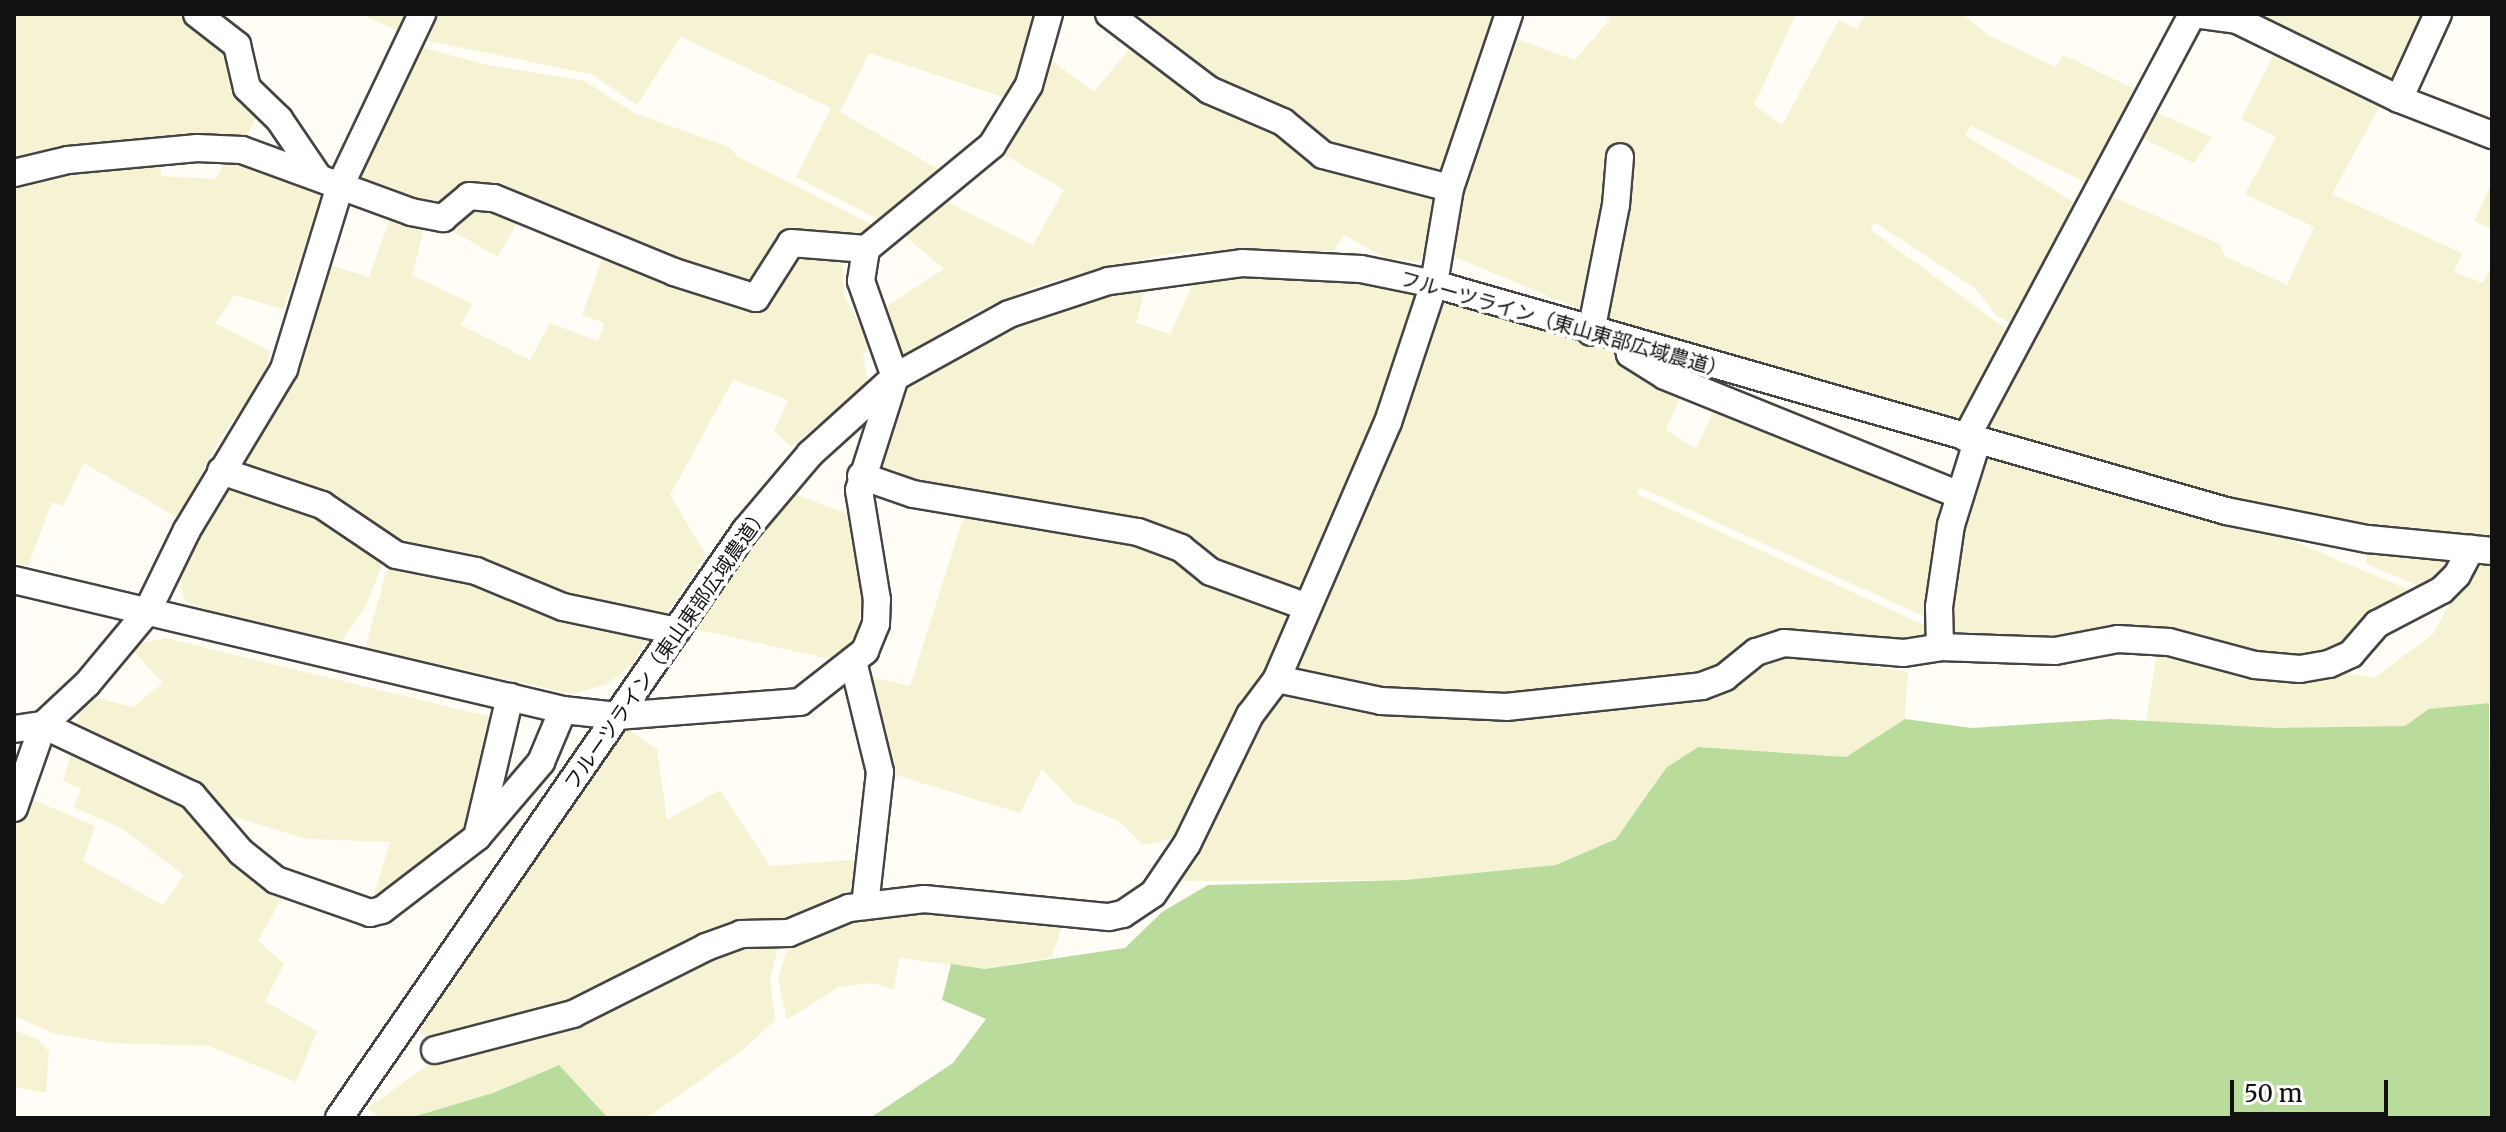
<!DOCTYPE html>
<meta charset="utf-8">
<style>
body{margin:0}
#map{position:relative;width:2506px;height:1132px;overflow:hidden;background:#fffdf5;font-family:Merriweather,"Noto Sans JP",serif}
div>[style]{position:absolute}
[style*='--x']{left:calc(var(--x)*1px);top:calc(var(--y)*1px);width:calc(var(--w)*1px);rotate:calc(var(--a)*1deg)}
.farmland>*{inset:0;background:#f6f3d4}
.forest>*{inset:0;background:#b9dc9c}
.roads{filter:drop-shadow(2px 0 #444) drop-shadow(-2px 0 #444) drop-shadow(0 2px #444) drop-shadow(0 -2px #444)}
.minor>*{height:26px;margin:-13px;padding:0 13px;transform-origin:13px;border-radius:13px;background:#fff}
span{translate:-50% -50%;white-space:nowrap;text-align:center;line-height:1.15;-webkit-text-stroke:8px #fff;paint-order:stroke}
.street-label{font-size:20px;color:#111}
.frame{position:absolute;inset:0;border:16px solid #111;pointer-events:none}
.scale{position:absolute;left:2230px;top:1080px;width:158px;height:36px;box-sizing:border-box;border:4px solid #111;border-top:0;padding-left:10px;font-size:24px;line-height:28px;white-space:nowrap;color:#111;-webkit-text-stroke:6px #fff;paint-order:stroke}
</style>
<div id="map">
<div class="farmland">
<i style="clip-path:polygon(14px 14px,186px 14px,231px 49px,258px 115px,242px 143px,14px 166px)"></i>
<i style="clip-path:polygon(362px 14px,408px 14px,399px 32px)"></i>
<i style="clip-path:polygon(430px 14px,1036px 14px,1009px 99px,869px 53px,840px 112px,945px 173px,880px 220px,796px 177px,831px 108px,681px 37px,637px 105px,591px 74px,418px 39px)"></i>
<i style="clip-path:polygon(1144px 14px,1501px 14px,1445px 176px,1327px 147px,1222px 91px,1137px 24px)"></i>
<i style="clip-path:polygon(1600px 14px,1796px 14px,1754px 105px,1782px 125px,1839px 20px,1857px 29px,1865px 14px,1962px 14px,1988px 35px,2056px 67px,2064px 55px,2145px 94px,2093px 186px,1971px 126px,1965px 135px,2081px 207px,2017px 327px,1996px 315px,1975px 288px,1874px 222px,1871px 230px,2013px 334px,1963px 424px,1600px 318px,1629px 151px,1620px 143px,1586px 312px,1446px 253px,1508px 36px,1575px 60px,1611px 18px)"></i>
<i style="clip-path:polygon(2245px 14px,2432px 14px,2397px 89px)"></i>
<i style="clip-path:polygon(1135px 42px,1214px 100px,1441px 191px,1420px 262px,1385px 258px,1344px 235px,1334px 251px,1192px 251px,1158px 256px,1042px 284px,975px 312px,896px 361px,874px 314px,944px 269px,900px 232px,945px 201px,1033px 245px,1064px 190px,1000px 152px,1047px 57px,1094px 92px)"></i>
<i style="clip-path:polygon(413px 45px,487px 65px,585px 81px,634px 113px,729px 147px,738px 157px,873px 225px,857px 242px,786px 237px,753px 290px,502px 196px,442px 212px,352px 185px)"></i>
<i style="clip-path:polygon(2277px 48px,2384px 99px,2332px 194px,2462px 253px,2454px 272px,2483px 283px,2492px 265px,2492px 540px,2241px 506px,1977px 429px,2104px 193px,2220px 244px,2225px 256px,2287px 285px,2314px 227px,2245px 194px,2276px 137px,2241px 119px)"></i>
<i style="clip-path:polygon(2149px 109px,2212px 137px,2194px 163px,2135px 134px)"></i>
<i style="clip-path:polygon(228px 155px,324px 194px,283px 309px,235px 295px,215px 323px,270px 351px,263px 379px,219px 440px,178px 518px,84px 463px,63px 506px,52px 502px,28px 566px,14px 563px,14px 173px,160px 159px,161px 176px,216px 179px)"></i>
<i style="clip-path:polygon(2492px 182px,2492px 229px,2474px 221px)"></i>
<i style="clip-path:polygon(464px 203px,520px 216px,498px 257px,444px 226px)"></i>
<i style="clip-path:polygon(392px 213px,426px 221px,412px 275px,472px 304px,461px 325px,530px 360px,550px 323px,598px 341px,604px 323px,582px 315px,604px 254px,760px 300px,792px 249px,842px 254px,844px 295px,871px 346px,863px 355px,868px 384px,791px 447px,774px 431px,788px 400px,733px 380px,670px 495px,706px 555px,662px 620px,564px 597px,393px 544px,228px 460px,319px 262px,369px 277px)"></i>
<i style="clip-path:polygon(1237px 275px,1348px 280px,1416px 293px,1378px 423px,1305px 597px,1217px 567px,871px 473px,899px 393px,1000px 331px,1091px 294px,1145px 290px,1136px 323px,1170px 334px,1196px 277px)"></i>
<i style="clip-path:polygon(1432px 295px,1612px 352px,1682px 394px,1666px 430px,1696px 449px,1716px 406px,1951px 499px,1932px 620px,1641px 488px,1637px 494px,1933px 629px,1928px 640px,1910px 644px,1788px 633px,1692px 680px,1507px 696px,1379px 692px,1287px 674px)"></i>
<i style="clip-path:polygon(1984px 457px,2283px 537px,2412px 591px,2348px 648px,2315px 660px,2266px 656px,2197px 633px,2127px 630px,2048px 643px,1953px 635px,1946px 622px,1958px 530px)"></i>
<i style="clip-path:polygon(227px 473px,319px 510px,385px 557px,366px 606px,342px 641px,225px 616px,185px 601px,176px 572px)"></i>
<i style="clip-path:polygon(789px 492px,853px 516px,862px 595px,856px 645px,834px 660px,691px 628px)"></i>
<i style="clip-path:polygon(966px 509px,1132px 539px,1296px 613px,1183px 836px,1144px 845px,1118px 821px,1073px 802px,1042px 769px,1020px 813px,889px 773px,871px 677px,910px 686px)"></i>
<i style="clip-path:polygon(2368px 550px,2456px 562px,2447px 580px,2421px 587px,2366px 564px)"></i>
<i style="clip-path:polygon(2486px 562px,2492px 562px,2492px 713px,2488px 703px,2430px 709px,2406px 726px,2278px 728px,2146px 721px,2158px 648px,2272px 680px,2341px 672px,2374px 678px,2434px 633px,2457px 589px)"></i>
<i style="clip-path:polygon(388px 566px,471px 579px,652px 632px,633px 663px,608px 684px,572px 694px,365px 648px)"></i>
<i style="clip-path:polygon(166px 638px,495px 718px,470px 821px,453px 849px,370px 907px,390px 842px,306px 839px,220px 812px,72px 731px,90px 696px,133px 707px,163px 683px,133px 651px,138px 644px)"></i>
<i style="clip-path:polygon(1807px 655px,1908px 672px,1905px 719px,1846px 757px,1698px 747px,1666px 768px,1616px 839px,1556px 865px,1405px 880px,1179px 881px,1255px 730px,1281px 695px,1365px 714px,1499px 720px,1719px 696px,1773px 660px)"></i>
<i style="clip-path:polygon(624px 727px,657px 749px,667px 820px,720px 790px,770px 866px,863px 859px,858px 900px,575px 1007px,434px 1043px,419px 1031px)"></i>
<i style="clip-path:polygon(72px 751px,184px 801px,283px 896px,258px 941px,284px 964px,265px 1001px,317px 1031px,296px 1082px,209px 1046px,109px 1043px,53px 1033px,14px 1016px,14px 826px,26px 797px,95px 826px,83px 861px,163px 905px,184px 875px,121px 828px,73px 807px,81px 789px,63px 781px)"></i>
<i style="clip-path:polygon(906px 909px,1064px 921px,1052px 957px,985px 969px,899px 958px,894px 990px,872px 983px,839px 987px,787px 1020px,778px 979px,790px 939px,849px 916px)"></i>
<i style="clip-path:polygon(749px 941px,778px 948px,770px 978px,775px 1020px,743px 1050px,647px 1118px,608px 1118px,558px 1065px,493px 1093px,409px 1118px,378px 1118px,368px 1108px,428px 1065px,579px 1020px)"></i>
<i style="clip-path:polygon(14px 1030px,37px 1039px,49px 1052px,46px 1093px,14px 1087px)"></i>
</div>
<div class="forest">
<i style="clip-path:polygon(2489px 703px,2492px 1118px,870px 1118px,953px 1063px,986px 1019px,942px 1000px,951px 964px,985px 969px,1125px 948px,1162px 912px,1208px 885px,1405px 880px,1556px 865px,1616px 839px,1666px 768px,1698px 747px,1846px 757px,1905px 719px,1972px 728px,2111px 719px,2278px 728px,2405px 726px,2429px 709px)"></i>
<i style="clip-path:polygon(559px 1065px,608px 1118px,409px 1118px,493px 1093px)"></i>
</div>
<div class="roads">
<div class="minor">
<i style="--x:197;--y:14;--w:51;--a:37.8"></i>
<i style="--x:237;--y:45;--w:44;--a:76.9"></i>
<i style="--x:247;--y:88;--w:45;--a:44.1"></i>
<i style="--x:279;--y:119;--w:71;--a:55.9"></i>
<i style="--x:1109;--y:14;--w:126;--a:37.2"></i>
<i style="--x:1209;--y:90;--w:81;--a:23.4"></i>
<i style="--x:1283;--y:122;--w:52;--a:39.5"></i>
<i style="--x:1323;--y:155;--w:131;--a:14.6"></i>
<i style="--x:1509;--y:14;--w:184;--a:108.7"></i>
<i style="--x:1450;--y:188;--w:97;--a:99.5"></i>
<i style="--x:1434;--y:284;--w:145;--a:108.4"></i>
<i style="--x:1388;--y:422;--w:280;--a:113.4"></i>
<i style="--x:1277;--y:679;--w:106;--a:11.9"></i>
<i style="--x:1381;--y:701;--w:125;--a:2.7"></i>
<i style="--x:1506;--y:707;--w:197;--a:-6.1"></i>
<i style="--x:1702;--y:686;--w:25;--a:-21"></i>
<i style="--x:1725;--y:677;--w:40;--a:-39"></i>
<i style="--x:1756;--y:652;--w:29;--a:-18"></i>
<i style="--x:1784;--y:643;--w:120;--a:4.8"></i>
<i style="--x:1904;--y:653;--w:36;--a:-9"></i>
<i style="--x:1940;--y:647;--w:40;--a:-91.4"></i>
<i style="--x:1939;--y:607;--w:83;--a:-81.7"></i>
<i style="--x:1951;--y:525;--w:87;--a:-72.6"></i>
<i style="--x:2194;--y:14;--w:43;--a:7.9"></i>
<i style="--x:2237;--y:20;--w:180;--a:26"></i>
<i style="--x:2399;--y:99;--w:100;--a:21.2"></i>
<i style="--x:2399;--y:99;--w:94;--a:-65.4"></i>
<i style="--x:14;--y:173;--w:56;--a:-13.5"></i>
<i style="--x:68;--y:160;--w:130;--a:-5.3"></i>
<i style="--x:197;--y:148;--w:45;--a:2.5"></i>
<i style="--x:242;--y:150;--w:180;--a:20.1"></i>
<i style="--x:411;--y:212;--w:33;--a:11"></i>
<i style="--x:443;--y:218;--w:34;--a:-40"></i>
<i style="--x:469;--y:196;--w:25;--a:5"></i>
<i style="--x:494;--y:198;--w:195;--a:22.3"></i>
<i style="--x:674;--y:272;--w:86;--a:17.6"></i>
<i style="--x:756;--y:298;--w:65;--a:-57.5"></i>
<i style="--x:791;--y:243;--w:75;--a:4.6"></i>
<i style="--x:1591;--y:332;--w:129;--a:-78.9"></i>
<i style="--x:1616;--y:205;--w:48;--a:-85.2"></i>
<i style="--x:1628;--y:345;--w:9;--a:77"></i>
<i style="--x:1630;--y:354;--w:41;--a:32.2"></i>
<i style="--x:1665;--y:376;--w:318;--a:22"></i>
<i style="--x:1966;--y:438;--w:480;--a:-61.9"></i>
<i style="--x:221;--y:471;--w:107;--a:18.6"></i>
<i style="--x:322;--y:505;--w:89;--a:34"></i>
<i style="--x:396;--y:555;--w:82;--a:11.3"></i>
<i style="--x:476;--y:571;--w:94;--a:22.5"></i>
<i style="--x:563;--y:607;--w:116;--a:11.9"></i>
<i style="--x:861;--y:476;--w:55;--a:19.1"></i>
<i style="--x:913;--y:494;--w:228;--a:9.6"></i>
<i style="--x:1138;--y:532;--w:46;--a:20.4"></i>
<i style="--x:1181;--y:548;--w:38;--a:39"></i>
<i style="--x:1211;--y:572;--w:102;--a:20"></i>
<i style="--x:14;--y:580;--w:564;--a:13.32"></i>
<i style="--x:563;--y:710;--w:54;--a:6.3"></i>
<i style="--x:617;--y:716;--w:184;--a:-4.4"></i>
<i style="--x:800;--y:702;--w:83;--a:-38.1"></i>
<i style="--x:865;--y:651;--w:29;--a:-68"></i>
<i style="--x:876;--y:624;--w:24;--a:-88"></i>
<i style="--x:877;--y:600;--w:111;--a:-99.3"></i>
<i style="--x:859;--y:490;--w:119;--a:-72.3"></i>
<i style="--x:895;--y:377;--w:102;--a:-109.5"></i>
<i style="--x:861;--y:281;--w:32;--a:-81"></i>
<i style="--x:866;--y:249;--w:163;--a:-39.5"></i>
<i style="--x:992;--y:145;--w:70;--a:-58.3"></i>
<i style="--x:1029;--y:85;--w:74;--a:-74.3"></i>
<i style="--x:1940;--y:647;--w:115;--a:2"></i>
<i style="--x:2055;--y:651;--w:64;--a:-10.8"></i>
<i style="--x:2118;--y:639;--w:51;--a:3.4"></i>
<i style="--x:2169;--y:642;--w:89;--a:15"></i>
<i style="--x:2255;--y:665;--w:45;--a:5.1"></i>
<i style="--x:2300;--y:669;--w:29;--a:-10"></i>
<i style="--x:2329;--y:664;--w:24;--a:-24"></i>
<i style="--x:2351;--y:654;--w:40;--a:-49"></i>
<i style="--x:2377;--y:624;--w:73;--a:-27.6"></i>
<i style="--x:2442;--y:590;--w:21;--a:-45"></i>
<i style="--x:2457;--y:575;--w:30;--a:-62"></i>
<i style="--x:853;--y:661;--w:114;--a:76.3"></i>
<i style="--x:880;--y:772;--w:135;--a:96.4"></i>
<i style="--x:14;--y:729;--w:29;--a:-8"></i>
<i style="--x:43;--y:725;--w:165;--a:25.2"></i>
<i style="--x:192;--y:795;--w:75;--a:49.3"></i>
<i style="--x:241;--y:852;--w:45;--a:38.7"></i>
<i style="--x:276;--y:880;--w:100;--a:19.3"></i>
<i style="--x:370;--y:913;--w:12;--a:-14"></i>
<i style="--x:382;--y:910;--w:120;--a:-37.5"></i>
<i style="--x:477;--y:837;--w:99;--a:-49.5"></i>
<i style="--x:541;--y:762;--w:56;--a:-67.1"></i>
<i style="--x:14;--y:808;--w:88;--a:-70.7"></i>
<i style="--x:43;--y:725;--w:60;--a:-43"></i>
<i style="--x:87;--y:684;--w:94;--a:-50.2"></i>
<i style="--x:147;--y:612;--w:91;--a:-64"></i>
<i style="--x:187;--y:530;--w:188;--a:-58.9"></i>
<i style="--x:284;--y:369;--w:191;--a:-73"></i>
<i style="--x:340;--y:186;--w:191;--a:-64.5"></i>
<i style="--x:478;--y:833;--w:140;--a:-76.8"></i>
<i style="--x:435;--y:1050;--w:143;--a:-14.6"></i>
<i style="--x:573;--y:1014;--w:149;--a:-26.7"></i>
<i style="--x:706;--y:947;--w:37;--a:-20"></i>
<i style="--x:741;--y:934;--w:48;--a:-1.2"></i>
<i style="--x:789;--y:933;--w:65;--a:-22.6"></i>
<i style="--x:849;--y:908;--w:76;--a:-6.8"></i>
<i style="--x:924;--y:899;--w:186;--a:5.6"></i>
<i style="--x:1109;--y:917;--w:14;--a:-12"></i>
<i style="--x:1123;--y:914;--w:36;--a:-34"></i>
<i style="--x:1153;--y:894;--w:60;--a:-55.8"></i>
<i style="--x:1187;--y:844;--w:144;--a:-64"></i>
<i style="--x:1250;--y:715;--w:45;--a:-53.1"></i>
<i style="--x:339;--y:1118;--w:714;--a:-55.33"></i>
<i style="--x:745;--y:531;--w:101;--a:-49.8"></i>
<i style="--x:810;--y:454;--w:115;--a:-42.2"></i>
<i style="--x:895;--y:377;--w:130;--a:-28.9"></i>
<i style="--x:1009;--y:314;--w:105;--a:-18.3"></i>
<i style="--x:1109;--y:281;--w:134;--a:-7.7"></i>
<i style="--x:1242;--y:263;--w:119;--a:2.9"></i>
<i style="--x:1361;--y:269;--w:75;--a:11.6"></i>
<i style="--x:1434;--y:284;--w:824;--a:15.99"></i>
<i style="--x:2226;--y:511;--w:145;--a:11.2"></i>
<i style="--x:2368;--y:539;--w:125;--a:5.5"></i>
</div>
</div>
<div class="street-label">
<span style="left:1564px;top:324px;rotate:16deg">フルーツライン（東山東部広域農道）</span>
<span style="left:666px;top:648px;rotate:-55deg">フルーツライン（東山東部広域農道）</span>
</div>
<div class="frame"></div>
<div class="scale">50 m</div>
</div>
